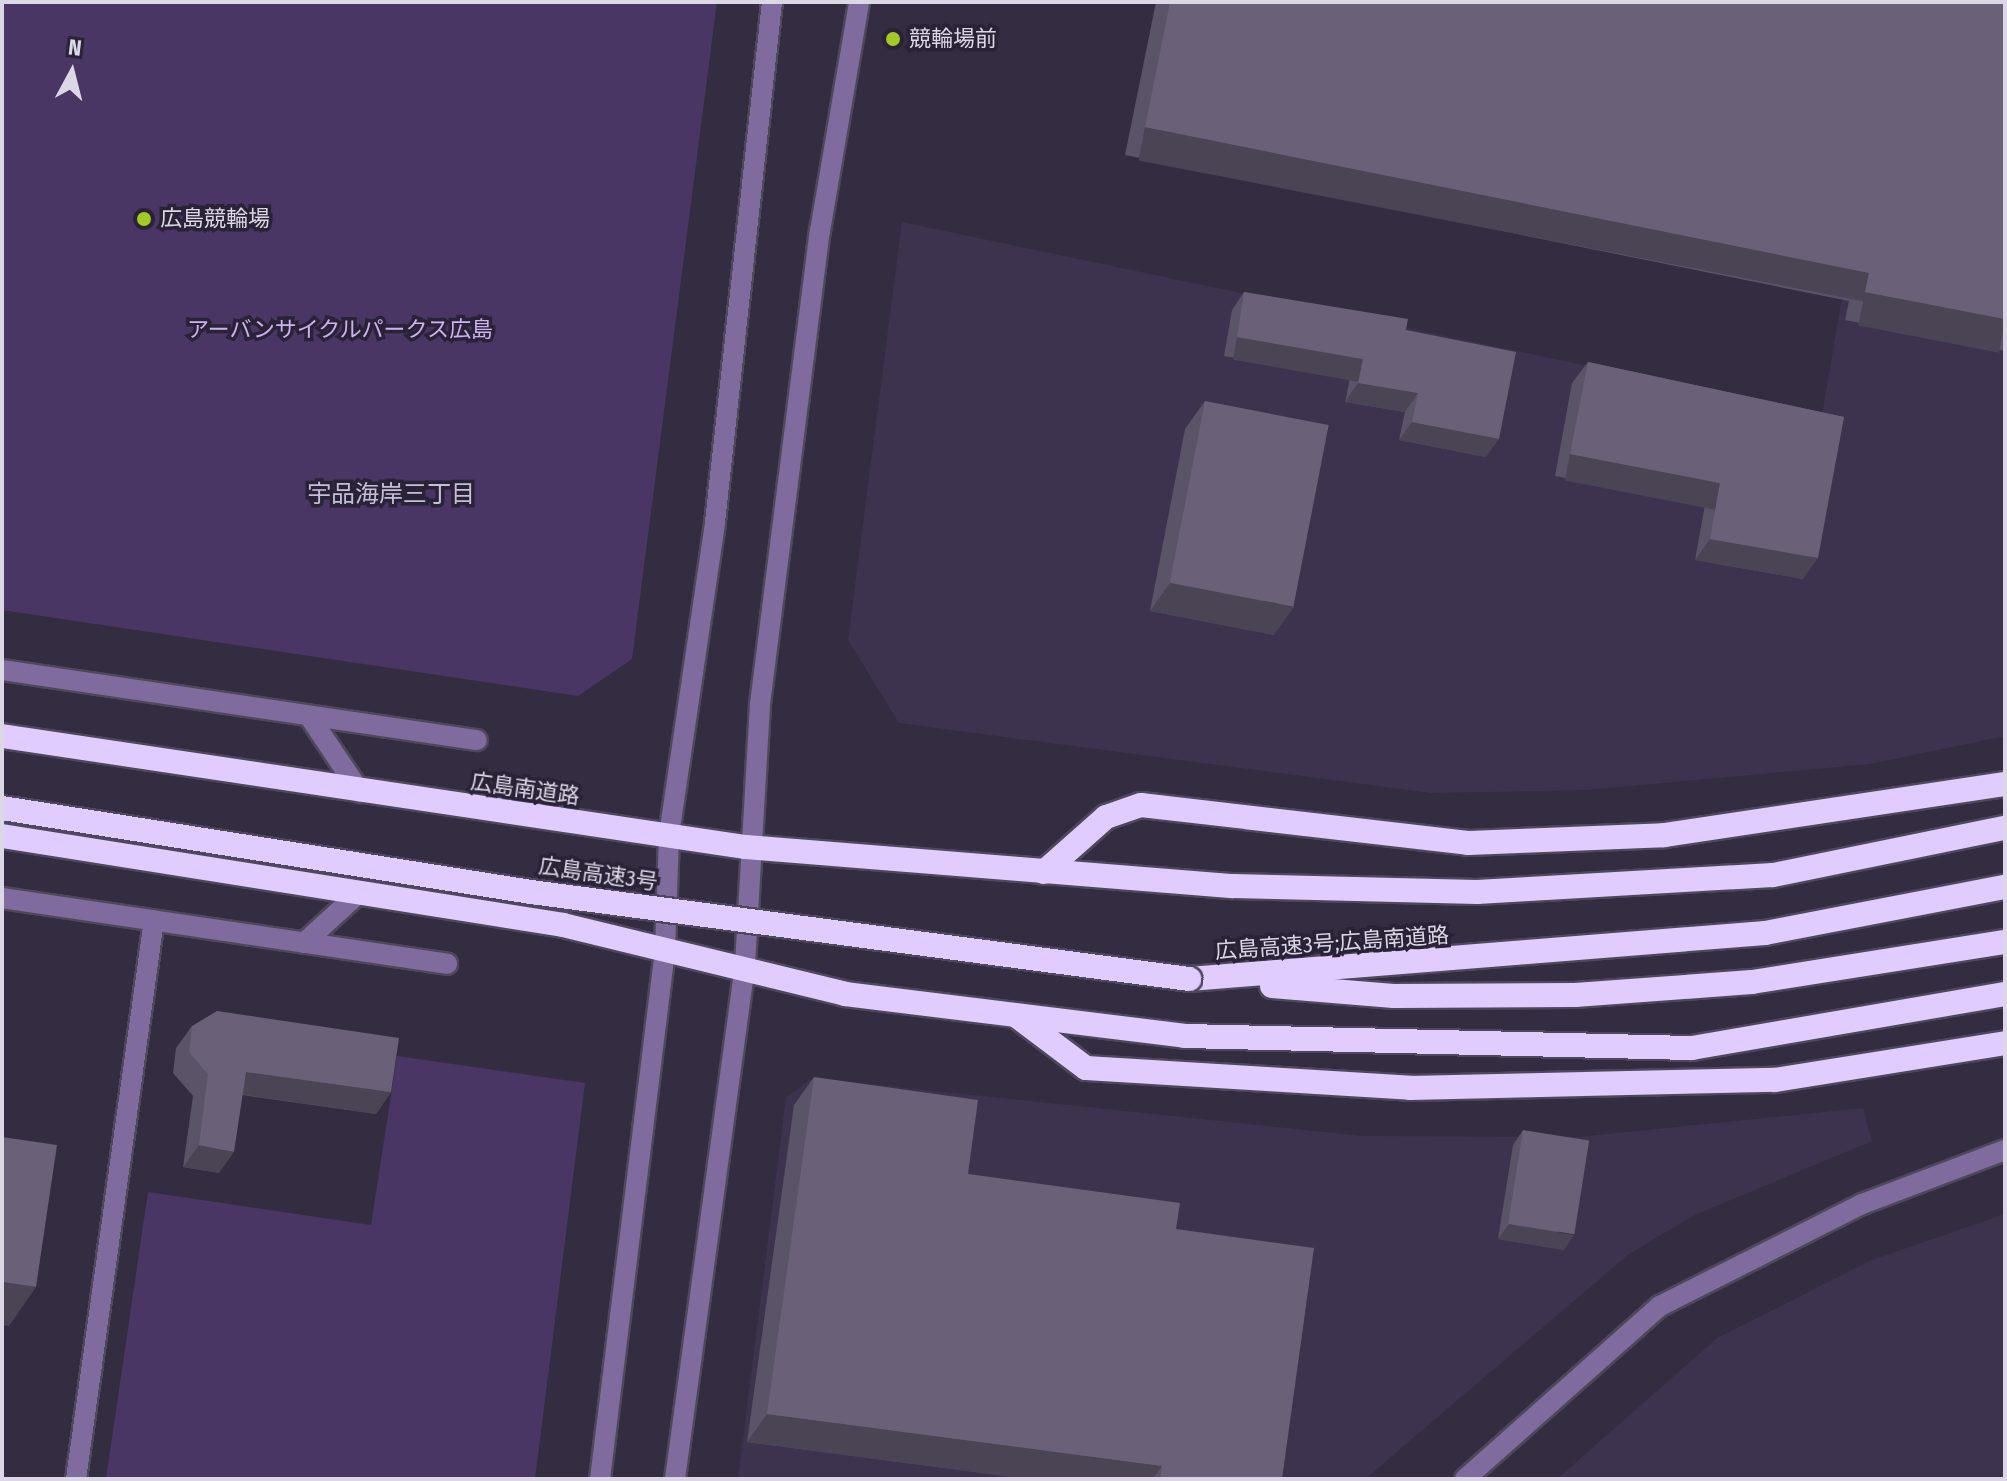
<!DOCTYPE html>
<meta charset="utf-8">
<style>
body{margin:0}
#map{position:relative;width:2007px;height:1481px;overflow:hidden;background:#342c41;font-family:"Fira Sans Condensed","Noto Sans JP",sans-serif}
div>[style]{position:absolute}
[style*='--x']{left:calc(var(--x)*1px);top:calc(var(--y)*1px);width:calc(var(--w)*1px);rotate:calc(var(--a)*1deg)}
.built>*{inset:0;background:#3e334e}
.green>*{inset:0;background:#4a3665}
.roads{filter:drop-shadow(2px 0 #4f475b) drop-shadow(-2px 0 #4f475b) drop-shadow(0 2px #4f475b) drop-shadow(0 -2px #4f475b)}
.minor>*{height:20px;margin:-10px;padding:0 10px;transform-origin:10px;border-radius:10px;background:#7f6b9d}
.highway>*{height:24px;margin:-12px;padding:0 12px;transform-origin:12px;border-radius:12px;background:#e0ccff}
.bridges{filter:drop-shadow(2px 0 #4f475b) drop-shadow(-2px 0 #4f475b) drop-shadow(0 2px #4f475b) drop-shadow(0 -2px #4f475b)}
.highway-bridge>*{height:24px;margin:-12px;padding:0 12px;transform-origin:12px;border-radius:12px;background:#e0ccff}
.wall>*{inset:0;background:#5b5367}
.shaded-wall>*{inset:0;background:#4a4454;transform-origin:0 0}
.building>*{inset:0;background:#6a6178;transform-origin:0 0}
.dots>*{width:22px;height:22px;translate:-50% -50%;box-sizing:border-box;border:4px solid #2a2236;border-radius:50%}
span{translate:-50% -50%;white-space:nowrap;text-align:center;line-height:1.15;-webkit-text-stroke:7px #2a2236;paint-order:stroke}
.poi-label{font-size:22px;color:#dcd7e5}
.left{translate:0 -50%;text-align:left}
.park-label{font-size:22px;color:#cbb2f0}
.street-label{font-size:22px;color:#dcd7e5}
.neighbourhood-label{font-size:24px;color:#c7bdd8}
.frame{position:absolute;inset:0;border:4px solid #dcd7e5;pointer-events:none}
.north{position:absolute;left:32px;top:32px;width:80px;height:80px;-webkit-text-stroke:6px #2a2236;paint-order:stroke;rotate:7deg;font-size:22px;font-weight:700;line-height:32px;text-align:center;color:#dcd7e5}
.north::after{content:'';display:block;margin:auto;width:28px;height:36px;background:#dcd7e5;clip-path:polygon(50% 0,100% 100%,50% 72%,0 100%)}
</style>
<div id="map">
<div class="built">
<i style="clip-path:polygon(2005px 2px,2005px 736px,1870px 764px,1587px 790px,1431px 793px,899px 723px,848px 640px,902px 222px,1822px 415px,1872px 121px)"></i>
<i style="clip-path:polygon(813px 1078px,1361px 1136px,1578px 1137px,1863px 1108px,1872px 1141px,1695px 1215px,1629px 1254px,1365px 1479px,738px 1479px,786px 1097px)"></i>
<i style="clip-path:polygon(2005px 1214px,2005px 1479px,1557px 1479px,1717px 1338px,1872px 1260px)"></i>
</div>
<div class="green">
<i style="clip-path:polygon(2px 2px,717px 2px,632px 659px,578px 696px,2px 610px)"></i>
<i style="clip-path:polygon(397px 1056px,585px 1083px,535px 1479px,106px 1479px,148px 1192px,371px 1225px)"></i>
</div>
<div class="roads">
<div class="minor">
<i style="--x:2;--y:670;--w:480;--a:8.4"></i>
<i style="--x:309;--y:716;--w:92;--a:56.1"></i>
<i style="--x:2;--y:898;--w:450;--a:8.4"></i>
<i style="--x:304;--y:943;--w:74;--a:-42.3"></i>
<i style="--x:76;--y:1479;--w:564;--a:-82.06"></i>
<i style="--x:600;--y:1479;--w:533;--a:-82.99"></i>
<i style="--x:665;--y:950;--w:115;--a:-88"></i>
<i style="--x:669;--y:835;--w:316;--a:-81.6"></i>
<i style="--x:715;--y:522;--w:523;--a:-83.74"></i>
<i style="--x:675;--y:1479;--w:519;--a:-82.24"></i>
<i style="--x:745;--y:965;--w:261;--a:-86.7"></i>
<i style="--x:760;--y:704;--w:477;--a:-82.8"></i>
<i style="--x:820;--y:231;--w:232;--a:-80.3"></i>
<i style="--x:1465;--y:1479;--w:261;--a:-41.6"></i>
<i style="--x:1660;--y:1306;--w:226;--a:-26.8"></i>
<i style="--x:1862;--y:1204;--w:153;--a:-20.7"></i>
</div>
<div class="highway">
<i style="--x:2;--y:736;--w:752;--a:8.49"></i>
<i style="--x:746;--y:847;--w:489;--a:4.6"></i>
<i style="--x:1233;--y:886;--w:244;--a:1.4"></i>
<i style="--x:1477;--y:892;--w:296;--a:-3.3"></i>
<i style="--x:1773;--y:875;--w:237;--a:-11.5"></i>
<i style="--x:2;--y:836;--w:568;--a:9.01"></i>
<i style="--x:563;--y:925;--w:290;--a:13.7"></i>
<i style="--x:845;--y:994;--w:343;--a:7"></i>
<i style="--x:1185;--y:1036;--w:507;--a:1.36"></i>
<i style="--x:1692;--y:1048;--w:318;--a:-9.8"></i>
<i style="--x:1044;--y:872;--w:83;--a:-41.6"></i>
<i style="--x:1106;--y:817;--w:37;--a:-19"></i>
<i style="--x:1141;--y:805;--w:329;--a:6.6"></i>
<i style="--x:1468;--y:843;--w:196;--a:-2.3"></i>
<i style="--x:1664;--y:835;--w:345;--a:-8.5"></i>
<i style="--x:1189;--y:979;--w:578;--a:-4.57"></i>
<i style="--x:1765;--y:933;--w:244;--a:-10.9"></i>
<i style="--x:1272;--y:986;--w:122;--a:4.7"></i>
<i style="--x:1394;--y:996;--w:181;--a:-0.3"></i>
<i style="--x:1575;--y:995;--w:177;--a:-4.2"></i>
<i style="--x:1752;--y:982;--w:256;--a:-9"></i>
<i style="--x:1018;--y:1017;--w:85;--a:36.9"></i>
<i style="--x:1086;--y:1068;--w:325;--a:3.5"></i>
<i style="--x:1410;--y:1088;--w:365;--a:-1.3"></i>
<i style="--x:1775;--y:1080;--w:233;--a:-9.1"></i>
</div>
</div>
<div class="bridges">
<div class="highway-bridge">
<i style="--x:2;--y:808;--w:536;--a:9.02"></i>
<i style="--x:531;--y:892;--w:664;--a:7.53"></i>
</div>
</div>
<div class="wall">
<i style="clip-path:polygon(1156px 2px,2005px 2px,2005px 351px,1845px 320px,1849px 301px,1125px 155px)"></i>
<i style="clip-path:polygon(1244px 292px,1406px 330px,1486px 457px,1399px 440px,1405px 412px,1345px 402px,1350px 378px,1224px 356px,1232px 310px)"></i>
<i style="clip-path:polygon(1588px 362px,1844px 417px,1803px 579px,1695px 560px,1705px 505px,1555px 476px,1572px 383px)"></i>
<i style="clip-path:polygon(1205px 401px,1274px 635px,1150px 611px,1185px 429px)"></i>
<i style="clip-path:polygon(192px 1026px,391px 1092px,376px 1114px,242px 1095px,219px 1173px,183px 1167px,193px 1096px,173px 1073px,176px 1048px)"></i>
<i style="clip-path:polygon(814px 1077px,968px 1174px,1176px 1229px,1282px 1479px,1028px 1479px,747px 1442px,794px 1105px)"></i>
<i style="clip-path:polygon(1523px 1130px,1564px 1250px,1498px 1239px,1513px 1145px)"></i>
</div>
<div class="shaded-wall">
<i style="left:1145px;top:127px;width:739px;height:34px;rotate:11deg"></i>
<i style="left:1865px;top:292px;width:143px;height:34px;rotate:11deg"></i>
<i style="left:1237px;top:337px;width:128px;height:23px;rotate:10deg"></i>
<i style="clip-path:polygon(1358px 383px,1418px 393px,1405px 412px,1345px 402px)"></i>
<i style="clip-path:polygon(1412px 422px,1499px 439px,1486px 457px,1399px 440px)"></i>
<i style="left:1570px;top:454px;width:153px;height:27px;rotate:11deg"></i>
<i style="clip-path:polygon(1710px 539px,1818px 558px,1803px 579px,1695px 560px)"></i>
<i style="clip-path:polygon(1170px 583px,1294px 607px,1274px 635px,1150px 611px)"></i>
<i style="clip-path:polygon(246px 1072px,391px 1092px,376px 1114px,231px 1093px)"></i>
<i style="clip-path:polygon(199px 1145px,234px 1152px,219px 1173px,183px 1167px)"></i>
<i style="clip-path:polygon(1509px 1224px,1574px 1235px,1564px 1250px,1498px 1239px)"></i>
<i style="clip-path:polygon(2px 1282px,36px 1287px,9px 1326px,2px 1325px)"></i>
<i style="clip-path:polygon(767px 1414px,1162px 1466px,1153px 1479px,1028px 1479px,747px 1442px)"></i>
</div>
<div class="building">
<i style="clip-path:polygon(1170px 2px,2005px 2px,2005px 319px,1865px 292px,1869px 273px,1145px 127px)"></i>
<i style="clip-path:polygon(1244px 292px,1408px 319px,1406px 330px,1516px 352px,1499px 439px,1412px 422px,1418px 393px,1358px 383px,1363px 359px,1237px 337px)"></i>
<i style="clip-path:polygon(1588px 362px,1844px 417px,1818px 558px,1710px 539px,1720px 483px,1570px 454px)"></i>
<i style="left:1205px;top:401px;width:126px;height:185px;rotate:11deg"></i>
<i style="clip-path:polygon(217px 1011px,399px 1038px,391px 1092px,246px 1072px,234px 1152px,199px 1145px,208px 1074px,189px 1052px,192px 1026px)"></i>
<i style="clip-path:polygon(814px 1077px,978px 1100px,968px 1174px,1180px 1203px,1176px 1229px,1314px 1248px,1282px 1479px,1160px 1479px,1162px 1466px,767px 1414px)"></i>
<i style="left:1523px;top:1130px;width:67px;height:95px;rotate:9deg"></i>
<i style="clip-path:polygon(2px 1137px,57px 1145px,36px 1287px,2px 1282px)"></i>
</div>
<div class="dots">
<i style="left:893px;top:39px;background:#a3c926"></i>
<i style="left:144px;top:219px;background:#a3c926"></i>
</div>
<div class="poi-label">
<span class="left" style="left:909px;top:39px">競輪場前</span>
<span class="left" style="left:160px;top:219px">広島競輪場</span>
</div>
<div class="park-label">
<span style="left:340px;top:330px">アーバンサイクルパークス広島</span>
</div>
<div class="street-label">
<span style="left:525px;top:789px;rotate:8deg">広島南道路</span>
<span style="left:598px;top:874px;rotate:8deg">広島高速3号</span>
<span style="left:1332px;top:943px;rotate:-4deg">広島高速3号;広島南道路</span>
</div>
<div class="neighbourhood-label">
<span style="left:391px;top:495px">宇品海岸三丁目</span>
</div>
<div class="frame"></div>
<div class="north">N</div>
</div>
